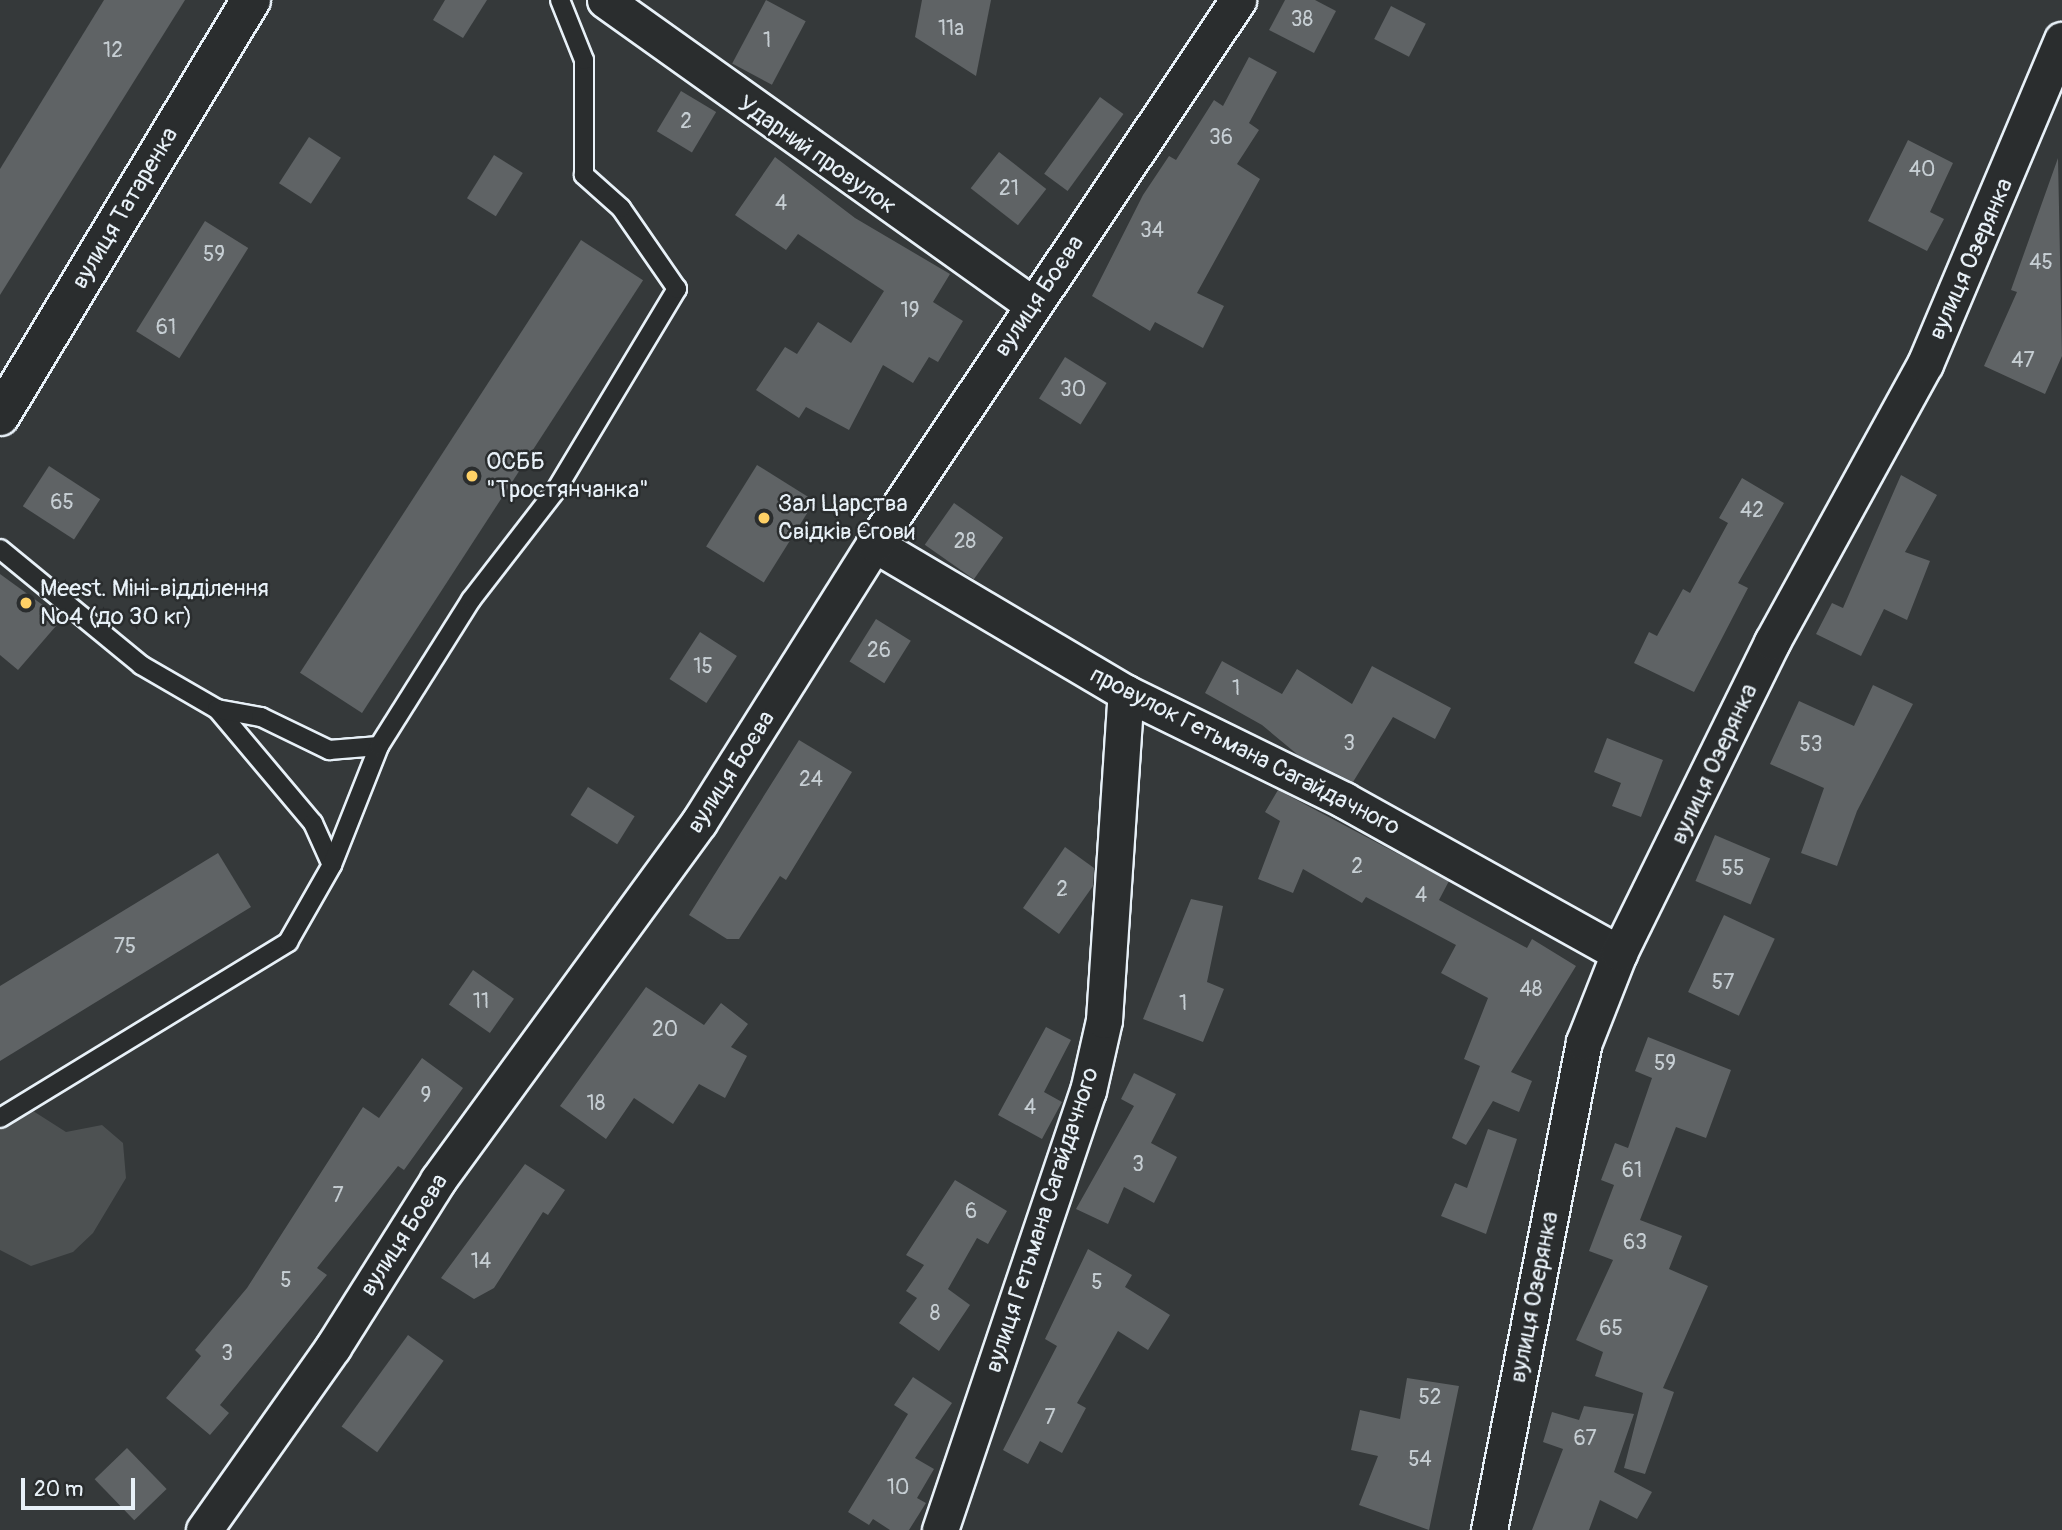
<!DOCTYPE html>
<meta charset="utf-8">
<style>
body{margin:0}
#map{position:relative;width:2062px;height:1530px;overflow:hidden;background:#35393a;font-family:Pangolin,sans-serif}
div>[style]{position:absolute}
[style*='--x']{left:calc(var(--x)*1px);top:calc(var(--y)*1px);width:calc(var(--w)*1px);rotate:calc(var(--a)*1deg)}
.green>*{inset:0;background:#4d5152}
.building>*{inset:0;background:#5f6365;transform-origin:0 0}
.roads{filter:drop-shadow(2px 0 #e8f1f8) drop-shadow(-2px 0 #e8f1f8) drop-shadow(0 2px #e8f1f8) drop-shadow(0 -2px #e8f1f8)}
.lane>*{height:18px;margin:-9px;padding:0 9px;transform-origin:9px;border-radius:9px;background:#2a2d2e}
.street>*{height:35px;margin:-17.5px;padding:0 17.5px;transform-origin:17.5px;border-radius:17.5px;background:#2a2d2e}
.secondary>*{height:38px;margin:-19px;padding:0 19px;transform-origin:19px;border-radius:19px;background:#2a2d2e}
.dots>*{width:19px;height:19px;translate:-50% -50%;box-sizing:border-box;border:4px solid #2a2d2e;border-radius:50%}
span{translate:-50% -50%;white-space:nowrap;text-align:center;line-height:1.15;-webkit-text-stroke:5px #2a2d2e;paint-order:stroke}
.number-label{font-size:21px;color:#c6ced3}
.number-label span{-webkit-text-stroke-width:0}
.street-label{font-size:24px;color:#e8f1f8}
.poi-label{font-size:24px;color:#e8f1f8}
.left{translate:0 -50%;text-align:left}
.scale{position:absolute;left:21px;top:1478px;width:114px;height:32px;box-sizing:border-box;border:4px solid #e8f1f8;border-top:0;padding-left:9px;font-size:21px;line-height:24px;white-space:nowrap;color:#e8f1f8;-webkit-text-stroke:5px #2a2d2e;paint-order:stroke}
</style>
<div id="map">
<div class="green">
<i style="clip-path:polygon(30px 1109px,66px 1132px,102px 1125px,123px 1143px,126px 1178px,93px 1233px,73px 1252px,31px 1266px,0 1250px,0 1112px)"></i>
</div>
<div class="building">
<i style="clip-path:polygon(104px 0,185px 0,0 295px,0 169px)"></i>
<i style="clip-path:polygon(445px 0,487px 0,463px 38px,433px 20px)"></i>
<i style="left:766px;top:0;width:45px;height:72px;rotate:28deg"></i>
<i style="clip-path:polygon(922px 0,991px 0,976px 76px,915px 37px)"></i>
<i style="clip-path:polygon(1285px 0,1315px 0,1336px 11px,1314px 53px,1269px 30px)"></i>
<i style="left:1391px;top:6px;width:39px;height:37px;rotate:27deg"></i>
<i style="clip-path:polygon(1249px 57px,1277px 72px,1249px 123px,1259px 130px,1237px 164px,1260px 179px,1197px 293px,1224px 306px,1203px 348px,1155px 322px,1150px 331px,1092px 296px,1143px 195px,1169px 156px,1176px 160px,1214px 100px,1223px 106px)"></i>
<i style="left:681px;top:91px;width:41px;height:47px;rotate:31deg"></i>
<i style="left:1100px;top:97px;width:29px;height:95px;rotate:36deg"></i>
<i style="left:309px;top:137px;width:38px;height:55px;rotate:33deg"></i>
<i style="clip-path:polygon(1908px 140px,1953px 163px,1930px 212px,1944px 219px,1927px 251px,1868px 221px)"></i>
<i style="left:999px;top:152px;width:60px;height:46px;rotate:38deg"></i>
<i style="left:494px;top:155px;width:34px;height:51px;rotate:32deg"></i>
<i style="clip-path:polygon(775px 157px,855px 218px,950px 274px,933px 302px,963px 321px,938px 362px,929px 357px,913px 383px,883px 365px,849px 430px,806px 407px,799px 418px,756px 390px,785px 347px,797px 354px,818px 322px,851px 343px,884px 291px,798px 234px,786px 250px,735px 215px)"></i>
<i style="clip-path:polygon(2058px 158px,2062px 356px,2045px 394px,1984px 366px,2017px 292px,2011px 290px)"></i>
<i style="left:205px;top:221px;width:51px;height:130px;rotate:32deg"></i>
<i style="left:581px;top:240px;width:74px;height:516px;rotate:33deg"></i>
<i style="left:1065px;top:357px;width:49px;height:49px;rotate:32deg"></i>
<i style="left:757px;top:465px;width:68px;height:96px;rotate:32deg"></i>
<i style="left:49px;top:466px;width:61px;height:48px;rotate:33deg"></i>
<i style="clip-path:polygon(1901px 475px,1937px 495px,1905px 552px,1930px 561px,1907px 620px,1884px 609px,1861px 656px,1816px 634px,1832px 603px,1843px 608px)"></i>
<i style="clip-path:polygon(1742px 478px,1784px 503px,1738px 583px,1748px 588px,1694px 692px,1634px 663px,1649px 632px,1657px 636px,1683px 589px,1690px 593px,1728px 523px,1719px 518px)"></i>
<i style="left:954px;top:503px;width:60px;height:51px;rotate:35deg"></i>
<i style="clip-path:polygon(0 574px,62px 619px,18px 670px,0 655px)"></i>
<i style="left:876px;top:619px;width:41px;height:50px;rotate:32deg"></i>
<i style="left:700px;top:632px;width:44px;height:56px;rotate:33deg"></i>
<i style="clip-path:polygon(1222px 661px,1282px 694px,1297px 669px,1352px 704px,1372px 666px,1451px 708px,1435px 739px,1393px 717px,1353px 782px,1298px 755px,1262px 725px,1205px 693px)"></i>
<i style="clip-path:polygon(1873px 685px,1913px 704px,1857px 811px,1837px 866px,1801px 853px,1824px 788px,1770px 764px,1799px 701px,1854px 726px)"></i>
<i style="clip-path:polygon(1607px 738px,1663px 760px,1641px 817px,1612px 806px,1621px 783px,1594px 772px)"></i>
<i style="clip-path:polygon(799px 740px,852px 772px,786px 880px,780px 876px,739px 939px,727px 939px,689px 915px)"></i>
<i style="left:588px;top:787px;width:55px;height:33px;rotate:32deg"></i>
<i style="clip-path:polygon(1278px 790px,1449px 881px,1439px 900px,1527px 948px,1532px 939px,1576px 966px,1511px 1072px,1532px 1081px,1519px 1112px,1493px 1101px,1466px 1145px,1452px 1138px,1480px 1066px,1464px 1059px,1488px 998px,1441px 973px,1456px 945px,1366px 897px,1362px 903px,1303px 869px,1293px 893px,1258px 879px,1280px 821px,1265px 812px)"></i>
<i style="left:1715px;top:835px;width:60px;height:50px;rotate:23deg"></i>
<i style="clip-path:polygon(1065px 847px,1094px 868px,1093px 886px,1059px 934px,1023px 908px)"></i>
<i style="clip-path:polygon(218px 853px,251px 907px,0 1061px,0 986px)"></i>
<i style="clip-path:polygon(1191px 899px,1223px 906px,1207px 982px,1224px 989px,1203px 1042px,1143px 1019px)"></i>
<i style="left:1724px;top:915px;width:56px;height:85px;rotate:25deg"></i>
<i style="left:473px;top:970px;width:50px;height:42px;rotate:35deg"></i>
<i style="clip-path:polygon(646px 987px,704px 1025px,721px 1003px,748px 1024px,731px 1047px,747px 1056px,725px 1098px,699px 1084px,673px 1124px,634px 1098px,606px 1139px,560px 1106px)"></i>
<i style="clip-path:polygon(1046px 1027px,1071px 1040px,1044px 1092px,1062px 1102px,1042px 1139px,998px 1115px)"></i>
<i style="clip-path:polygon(1648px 1037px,1731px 1070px,1706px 1138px,1676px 1127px,1640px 1220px,1682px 1236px,1669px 1269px,1708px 1286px,1663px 1388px,1674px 1392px,1645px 1474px,1624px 1468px,1643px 1393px,1595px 1376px,1603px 1352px,1576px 1340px,1613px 1260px,1589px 1251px,1614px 1185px,1601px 1180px,1615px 1143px,1628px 1148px,1652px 1078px,1635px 1071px)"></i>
<i style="clip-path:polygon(422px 1058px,463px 1088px,404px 1170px,398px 1166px,317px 1268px,327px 1275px,220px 1405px,229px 1413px,210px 1435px,166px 1398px,201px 1356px,195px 1350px,247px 1288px,363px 1107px,379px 1118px)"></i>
<i style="clip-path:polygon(1134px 1073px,1176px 1094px,1151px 1143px,1177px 1157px,1154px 1203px,1124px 1187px,1108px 1224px,1076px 1209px,1134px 1106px,1121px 1099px)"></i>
<i style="clip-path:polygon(1488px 1129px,1517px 1139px,1486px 1234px,1441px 1216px,1455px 1183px,1467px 1188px)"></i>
<i style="clip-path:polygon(525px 1164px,565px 1190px,548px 1215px,543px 1212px,494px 1288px,474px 1299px,441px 1278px)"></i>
<i style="clip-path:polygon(955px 1180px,1007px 1211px,988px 1244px,977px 1238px,948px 1289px,970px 1305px,939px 1351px,899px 1323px,917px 1298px,906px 1291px,924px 1265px,906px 1255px)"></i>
<i style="clip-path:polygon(1088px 1249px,1132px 1275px,1125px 1287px,1170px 1315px,1148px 1350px,1118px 1331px,1077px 1403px,1086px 1408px,1062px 1453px,1040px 1441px,1028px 1464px,1003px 1450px,1057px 1346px,1045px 1339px)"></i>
<i style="left:408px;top:1335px;width:44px;height:113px;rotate:36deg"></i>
<i style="clip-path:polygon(913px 1377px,952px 1403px,915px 1458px,934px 1469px,917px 1498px,926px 1503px,909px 1530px,890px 1530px,873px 1519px,869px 1525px,848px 1512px,908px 1414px,894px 1405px)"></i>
<i style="clip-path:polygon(1407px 1378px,1459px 1386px,1429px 1530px,1359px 1505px,1378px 1456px,1351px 1450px,1360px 1410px,1400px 1419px)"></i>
<i style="clip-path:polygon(1584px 1406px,1634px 1414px,1614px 1472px,1652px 1492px,1637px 1519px,1600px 1500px,1589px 1530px,1532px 1530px,1563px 1449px,1543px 1442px,1552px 1412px,1579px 1420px)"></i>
<i style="left:127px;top:1448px;width:57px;height:45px;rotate:46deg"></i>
</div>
<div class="roads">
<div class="lane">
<i style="--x:0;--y:549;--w:183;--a:39.4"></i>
<i style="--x:141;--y:665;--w:88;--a:30.1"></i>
<i style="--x:217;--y:709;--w:149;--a:49.9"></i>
<i style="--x:313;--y:823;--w:46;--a:65.7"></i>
<i style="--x:217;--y:709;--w:45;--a:10.3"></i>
<i style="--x:261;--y:717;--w:76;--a:25.9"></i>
<i style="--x:329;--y:750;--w:50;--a:-4.6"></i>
<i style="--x:0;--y:1118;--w:338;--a:-31.4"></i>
<i style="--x:288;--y:942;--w:89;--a:-60.3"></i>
<i style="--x:332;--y:865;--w:128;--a:-68.4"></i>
<i style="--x:379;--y:746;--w:173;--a:-57.8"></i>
<i style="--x:471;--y:600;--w:139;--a:-52.3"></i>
<i style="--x:556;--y:490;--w:235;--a:-59"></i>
<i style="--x:677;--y:289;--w:98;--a:-124.7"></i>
<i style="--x:621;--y:208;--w:50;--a:-138.3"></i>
<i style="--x:584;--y:175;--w:115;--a:-90"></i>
<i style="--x:584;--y:60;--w:65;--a:-111.8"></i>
</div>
<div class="street">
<i style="--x:605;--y:0;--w:526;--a:35.47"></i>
<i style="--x:874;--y:544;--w:293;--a:30.6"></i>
<i style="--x:1126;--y:693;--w:243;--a:26.1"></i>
<i style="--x:1344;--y:800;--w:315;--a:29.1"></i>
<i style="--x:204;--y:1530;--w:224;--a:-54.8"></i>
<i style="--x:333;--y:1347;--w:197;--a:-57.8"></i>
<i style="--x:438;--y:1180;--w:443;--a:-53.9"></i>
<i style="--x:699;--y:822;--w:328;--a:-57.8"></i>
<i style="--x:874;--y:544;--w:655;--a:-56.21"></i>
<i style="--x:940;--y:1530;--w:463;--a:-71.4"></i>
<i style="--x:1088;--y:1091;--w:73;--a:-77.3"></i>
<i style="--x:1104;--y:1020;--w:328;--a:-86.2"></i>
<i style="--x:1489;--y:1530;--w:497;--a:-79"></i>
<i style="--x:1584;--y:1042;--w:96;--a:-68.5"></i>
<i style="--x:1619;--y:953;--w:347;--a:-63.8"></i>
<i style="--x:1772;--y:642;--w:317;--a:-61.2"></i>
<i style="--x:1925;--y:364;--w:352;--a:-67.1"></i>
</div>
<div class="secondary">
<i style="--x:0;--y:416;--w:486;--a:-58.9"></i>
</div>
</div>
<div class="dots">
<i style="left:472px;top:476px;background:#ffd166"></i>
<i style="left:764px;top:518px;background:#ffd166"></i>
<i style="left:26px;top:603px;background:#ffd166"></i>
</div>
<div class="number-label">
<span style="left:1302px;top:20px">38</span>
<span style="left:951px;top:29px">11а</span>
<span style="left:767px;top:41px">1</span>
<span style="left:113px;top:51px">12</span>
<span style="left:686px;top:122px">2</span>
<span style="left:1221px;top:138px">36</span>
<span style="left:1922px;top:170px">40</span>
<span style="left:1009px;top:189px">21</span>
<span style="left:781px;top:204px">4</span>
<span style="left:1152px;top:231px">34</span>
<span style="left:214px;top:255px">59</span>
<span style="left:2041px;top:263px">45</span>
<span style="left:910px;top:311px">19</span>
<span style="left:166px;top:328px">61</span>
<span style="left:2023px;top:361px">47</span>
<span style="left:1073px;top:390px">30</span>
<span style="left:62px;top:503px">65</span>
<span style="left:1752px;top:511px">42</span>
<span style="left:965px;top:542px">28</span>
<span style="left:879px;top:651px">26</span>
<span style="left:703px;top:667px">15</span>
<span style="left:1236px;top:689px">1</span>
<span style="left:1349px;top:744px">3</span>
<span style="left:1811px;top:745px">53</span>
<span style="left:811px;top:780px">24</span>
<span style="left:1357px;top:867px">2</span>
<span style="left:1733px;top:869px">55</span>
<span style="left:1062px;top:890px">2</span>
<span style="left:1421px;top:896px">4</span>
<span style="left:125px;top:947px">75</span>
<span style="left:1723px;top:983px">57</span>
<span style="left:1531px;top:990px">48</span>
<span style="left:481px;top:1002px">11</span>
<span style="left:1183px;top:1004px">1</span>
<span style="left:665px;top:1030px">20</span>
<span style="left:1665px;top:1064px">59</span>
<span style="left:426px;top:1096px">9</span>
<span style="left:596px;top:1104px">18</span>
<span style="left:1030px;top:1108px">4</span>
<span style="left:1138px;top:1165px">3</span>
<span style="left:1632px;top:1171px">61</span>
<span style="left:338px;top:1196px">7</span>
<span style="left:971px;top:1212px">6</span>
<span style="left:1635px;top:1243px">63</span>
<span style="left:481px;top:1262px">14</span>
<span style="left:286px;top:1281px">5</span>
<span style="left:1097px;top:1283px">5</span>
<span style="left:935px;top:1314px">8</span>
<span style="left:1611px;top:1329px">65</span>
<span style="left:227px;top:1354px">3</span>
<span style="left:1430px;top:1398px">52</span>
<span style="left:1050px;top:1418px">7</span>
<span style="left:1585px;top:1439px">67</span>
<span style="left:1420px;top:1460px">54</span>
<span style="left:898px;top:1488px">10</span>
</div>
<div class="street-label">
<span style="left:817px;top:155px;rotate:35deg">Ударний провулок</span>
<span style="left:125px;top:208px;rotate:-59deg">вулиця Татаренка</span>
<span style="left:1971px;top:259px;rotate:-66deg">вулиця Озерянка</span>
<span style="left:1039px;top:296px;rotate:-56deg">вулиця Боєва</span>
<span style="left:1245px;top:751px;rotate:27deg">провулок Гетьмана Сагайдачного</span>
<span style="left:1714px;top:764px;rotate:-65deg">вулиця Озерянка</span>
<span style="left:731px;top:772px;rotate:-57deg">вулиця Боєва</span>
<span style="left:1042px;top:1220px;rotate:-72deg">вулиця Гетьмана Сагайдачного</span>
<span style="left:404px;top:1235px;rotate:-57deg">вулиця Боєва</span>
<span style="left:1534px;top:1297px;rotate:-79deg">вулиця Озерянка</span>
</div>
<div class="poi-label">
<span class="left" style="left:486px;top:476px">ОСББ<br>"Тростянчанка"</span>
<span class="left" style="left:778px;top:518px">Зал Царства<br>Свідків Єгови</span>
<span class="left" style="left:40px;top:603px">Meest. Міні-відділення<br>№4 (до 30 кг)</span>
</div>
<div class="scale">20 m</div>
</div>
